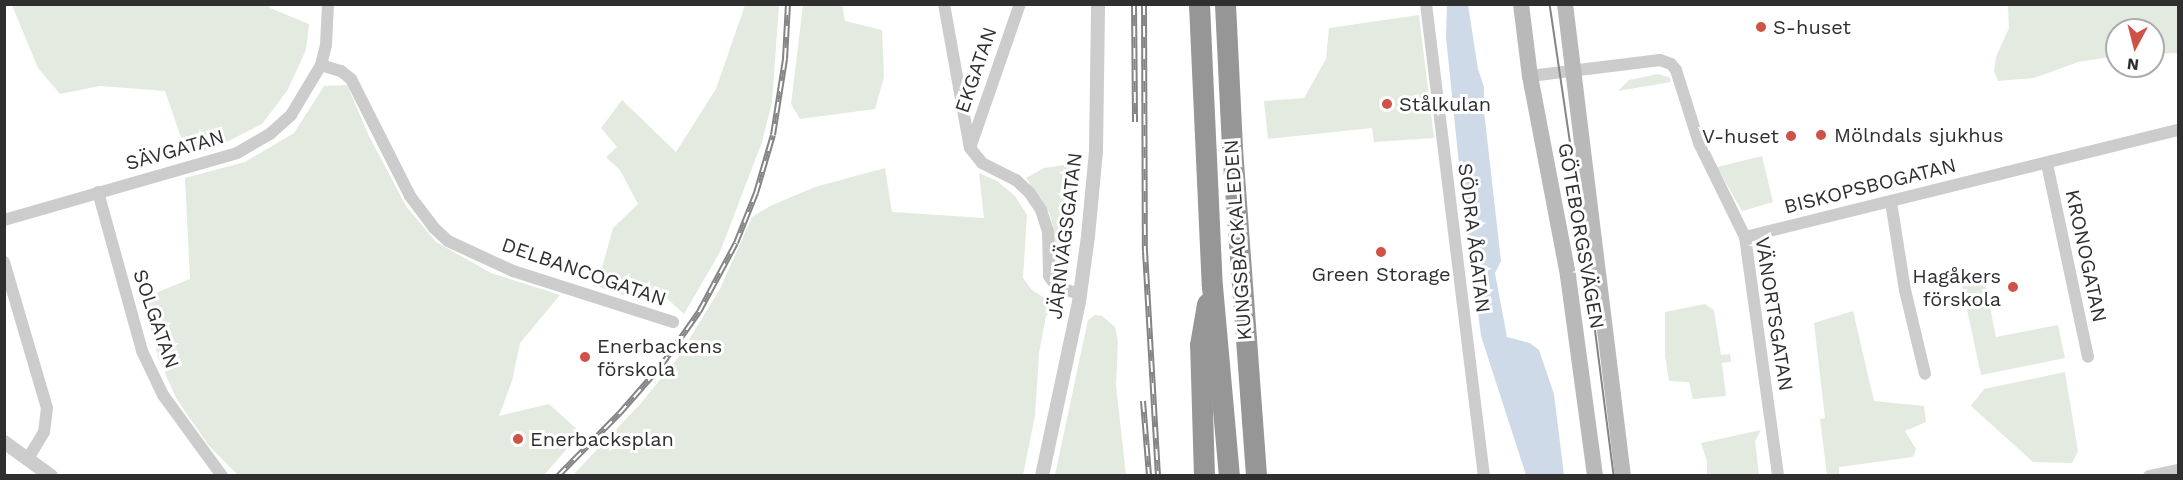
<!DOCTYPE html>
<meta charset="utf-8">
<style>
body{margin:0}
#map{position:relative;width:2183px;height:480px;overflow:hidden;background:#fff;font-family:"Work Sans",sans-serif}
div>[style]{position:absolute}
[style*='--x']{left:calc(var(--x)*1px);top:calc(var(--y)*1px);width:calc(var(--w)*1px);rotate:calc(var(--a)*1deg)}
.green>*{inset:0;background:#e3eadf}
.water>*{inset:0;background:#cedae8}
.minor>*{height:12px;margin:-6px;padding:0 6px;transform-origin:6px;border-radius:6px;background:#ccc}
.tertiary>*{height:14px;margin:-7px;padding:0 7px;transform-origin:7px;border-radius:7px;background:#ccc}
.secondary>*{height:16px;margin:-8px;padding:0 8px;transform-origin:8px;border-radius:8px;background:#b9b9b9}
.motorway>*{height:21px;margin:-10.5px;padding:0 10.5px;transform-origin:10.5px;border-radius:10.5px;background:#969696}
.tram>*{height:1.5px;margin:-0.75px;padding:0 0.75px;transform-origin:0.75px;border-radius:0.75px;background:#848484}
.rail>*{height:6px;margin-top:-3px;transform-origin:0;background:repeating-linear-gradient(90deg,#fff 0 11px,#848484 0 22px);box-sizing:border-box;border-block:2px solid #848484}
.dots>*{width:16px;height:16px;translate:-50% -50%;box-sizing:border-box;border:3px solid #fff;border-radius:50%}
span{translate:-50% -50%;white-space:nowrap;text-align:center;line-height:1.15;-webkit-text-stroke:6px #fff;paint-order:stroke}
.poi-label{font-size:20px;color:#2f2f2f}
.left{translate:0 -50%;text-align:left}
.right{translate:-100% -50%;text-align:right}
.street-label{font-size:20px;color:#2f2f2f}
.frame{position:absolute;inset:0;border:6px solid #2f2f2f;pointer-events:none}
.north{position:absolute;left:2105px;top:18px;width:60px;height:60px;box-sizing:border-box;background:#fff;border:2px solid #acacac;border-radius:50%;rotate:187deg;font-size:16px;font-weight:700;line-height:24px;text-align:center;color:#2f2f2f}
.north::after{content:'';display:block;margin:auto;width:21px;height:27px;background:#cf5248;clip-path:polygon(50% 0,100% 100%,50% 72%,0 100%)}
</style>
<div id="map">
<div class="green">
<i style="clip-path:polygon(12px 5px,269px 5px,270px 8px,309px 24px,306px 50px,287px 91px,262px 124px,215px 148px,187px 155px,165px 91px,100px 86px,60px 94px,38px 68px)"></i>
<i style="clip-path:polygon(745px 5px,779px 5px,772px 102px,762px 142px,720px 252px,684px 314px,661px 293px,639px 301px,597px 286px,613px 228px,638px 204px,620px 170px,606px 157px,617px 147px,601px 128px,622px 100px,676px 152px,716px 89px)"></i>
<i style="clip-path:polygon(803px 5px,842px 5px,845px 21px,882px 30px,884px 77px,875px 109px,800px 119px,791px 104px)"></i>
<i style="clip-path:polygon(2008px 5px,2178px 5px,2178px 53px,2153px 54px,2153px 30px,2117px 30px,2117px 56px,2078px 62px,2034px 78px,1998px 81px,1994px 71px,1996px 57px,2009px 28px)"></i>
<i style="clip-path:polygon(1419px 15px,1434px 138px,1374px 142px,1372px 128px,1268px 139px,1264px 101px,1304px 98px,1326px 59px,1329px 28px)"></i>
<i style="clip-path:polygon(1658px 74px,1670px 78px,1671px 82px,1618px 91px,1629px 80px)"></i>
<i style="clip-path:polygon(347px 85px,369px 136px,406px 206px,436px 242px,491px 273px,560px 295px,520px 343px,512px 381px,499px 416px,549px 404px,581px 433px,544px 475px,238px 475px,209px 446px,176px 398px,158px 357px,143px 298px,190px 279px,185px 178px,245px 162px,294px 133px,324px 86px)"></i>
<i style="clip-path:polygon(1762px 156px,1773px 202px,1742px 211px,1717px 167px)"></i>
<i style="clip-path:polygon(1078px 163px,1074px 234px,1066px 278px,1053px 269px,1054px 230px,1049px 212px,1026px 178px,1044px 168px)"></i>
<i style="clip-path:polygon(885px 168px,892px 212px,984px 218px,979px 173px,997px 181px,1015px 196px,1027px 215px,1023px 278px,1032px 290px,1051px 302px,1050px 312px,1046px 316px,1039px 353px,1035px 416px,1023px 475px,573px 475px,641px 403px,677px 359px,720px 289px,752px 217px,770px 206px,815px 187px)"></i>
<i style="clip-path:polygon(1983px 273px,1996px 337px,2058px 325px,2065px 358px,1981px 375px,1960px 277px)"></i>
<i style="clip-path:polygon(1705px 304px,1714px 310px,1721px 355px,1730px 354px,1731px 362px,1722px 363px,1726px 396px,1693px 399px,1689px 382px,1669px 381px,1665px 356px,1665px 312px)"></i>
<i style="clip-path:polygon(1853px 311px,1874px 401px,1924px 406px,1926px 422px,1905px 431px,1916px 449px,1913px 457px,1839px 467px,1839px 475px,1827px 475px,1820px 419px,1825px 418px,1814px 323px)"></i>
<i style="clip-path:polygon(1095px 315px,1102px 316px,1115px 327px,1118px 341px,1116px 385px,1126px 475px,1055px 475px,1088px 320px)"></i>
<i style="clip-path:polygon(2065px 372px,2078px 451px,2072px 463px,2033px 462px,1971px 406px,1984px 389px)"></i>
<i style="clip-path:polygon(1761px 430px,1755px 441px,1759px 475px,1707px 475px,1707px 461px,1701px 443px)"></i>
</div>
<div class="water">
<i style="clip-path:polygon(1447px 5px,1468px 5px,1478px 69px,1484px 87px,1484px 111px,1501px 261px,1495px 273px,1507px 337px,1530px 343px,1539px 350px,1554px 394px,1564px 475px,1526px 475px,1481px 336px,1458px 155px,1446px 37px)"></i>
</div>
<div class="minor">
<i style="--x:944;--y:4;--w:146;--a:79.8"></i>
<i style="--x:970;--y:148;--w:19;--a:51"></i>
<i style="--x:982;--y:163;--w:38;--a:27"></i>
<i style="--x:1016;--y:180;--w:18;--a:43"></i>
<i style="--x:1029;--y:192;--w:22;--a:56"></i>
<i style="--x:1041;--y:210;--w:22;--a:72"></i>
<i style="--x:1048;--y:231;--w:45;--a:88.7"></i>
<i style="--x:1049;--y:276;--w:14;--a:54"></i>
<i style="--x:1057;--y:287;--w:24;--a:17"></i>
<i style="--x:1426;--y:4;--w:476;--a:83"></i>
<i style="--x:321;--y:65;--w:21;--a:17"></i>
<i style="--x:341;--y:71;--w:13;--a:39"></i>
<i style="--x:351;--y:79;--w:131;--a:63.2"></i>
<i style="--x:410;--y:196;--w:40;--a:53"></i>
<i style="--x:434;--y:228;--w:19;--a:43"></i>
<i style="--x:448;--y:241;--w:72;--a:24.8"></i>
<i style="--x:513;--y:271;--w:168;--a:17.7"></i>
<i style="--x:1530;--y:76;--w:131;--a:-7"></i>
<i style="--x:1660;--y:60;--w:12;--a:20"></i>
<i style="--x:1671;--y:64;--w:8;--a:50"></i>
<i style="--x:1676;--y:70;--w:77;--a:72.5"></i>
<i style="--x:1699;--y:143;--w:105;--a:63.9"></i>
<i style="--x:1745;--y:237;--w:241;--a:82.1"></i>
<i style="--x:970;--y:148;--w:152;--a:-70.9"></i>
<i style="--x:2047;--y:164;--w:197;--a:78"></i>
<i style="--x:98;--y:192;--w:165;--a:74.5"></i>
<i style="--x:142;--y:351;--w:49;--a:64.5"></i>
<i style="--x:163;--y:395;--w:100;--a:53.9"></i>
<i style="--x:1891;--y:202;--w:89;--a:81"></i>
<i style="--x:1905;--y:290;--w:86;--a:76.6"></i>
<i style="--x:4;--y:220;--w:242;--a:-16"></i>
<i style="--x:237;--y:153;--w:39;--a:-30"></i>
<i style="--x:271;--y:133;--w:27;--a:-42"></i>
<i style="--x:291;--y:115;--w:58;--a:-59"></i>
<i style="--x:321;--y:65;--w:21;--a:-76"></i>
<i style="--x:326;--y:45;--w:41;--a:-87.2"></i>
<i style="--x:1745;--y:237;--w:446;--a:-13.9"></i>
<i style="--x:4;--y:262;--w:152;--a:73.6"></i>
<i style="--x:47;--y:408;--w:24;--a:97"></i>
<i style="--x:44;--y:432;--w:31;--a:121"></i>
<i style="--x:2149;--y:476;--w:30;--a:-12"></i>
</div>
<div class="tertiary">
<i style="--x:4;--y:442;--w:58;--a:35.9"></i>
<i style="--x:1042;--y:476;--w:178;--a:-78"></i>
<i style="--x:1079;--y:302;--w:67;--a:-82.2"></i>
<i style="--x:1088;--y:236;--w:84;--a:-84.6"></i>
<i style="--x:1096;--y:152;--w:148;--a:-89.2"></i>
</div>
<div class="secondary">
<i style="--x:1521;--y:4;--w:73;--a:82.9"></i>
<i style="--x:1530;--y:76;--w:204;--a:79.2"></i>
<i style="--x:1568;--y:276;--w:202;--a:82.3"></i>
<i style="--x:1565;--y:4;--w:476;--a:83"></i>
</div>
<div class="motorway">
<i style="--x:1199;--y:4;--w:282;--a:87.4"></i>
<i style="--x:1212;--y:286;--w:191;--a:84.9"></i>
<i style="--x:1225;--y:4;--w:144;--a:87.2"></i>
<i style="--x:1232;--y:148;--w:329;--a:85.8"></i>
<i style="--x:1204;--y:476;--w:131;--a:-91.7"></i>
<i style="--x:1200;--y:345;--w:42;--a:-80.3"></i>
</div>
<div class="tram">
<i style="--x:1550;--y:4;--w:184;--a:81.6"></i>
<i style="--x:1577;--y:186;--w:292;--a:82.7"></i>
</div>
<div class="rail">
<i style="--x:1134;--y:4;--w:118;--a:89.5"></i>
<i style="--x:1144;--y:4;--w:247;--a:89.8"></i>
<i style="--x:1145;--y:251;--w:225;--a:86.7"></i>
<i style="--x:1143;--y:401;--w:75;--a:85.4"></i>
<i style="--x:558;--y:476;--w:87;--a:-45.5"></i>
<i style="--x:619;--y:414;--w:64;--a:-48.8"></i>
<i style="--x:661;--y:366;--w:66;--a:-54.9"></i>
<i style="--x:699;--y:312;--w:78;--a:-61.8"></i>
<i style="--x:736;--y:243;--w:54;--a:-68.2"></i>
<i style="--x:756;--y:193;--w:60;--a:-73.7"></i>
<i style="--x:773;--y:135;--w:77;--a:-81"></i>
<i style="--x:785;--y:59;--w:55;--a:-86.9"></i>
</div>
<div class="dots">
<i style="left:1761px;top:27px;background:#cf5248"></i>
<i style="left:1387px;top:104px;background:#cf5248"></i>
<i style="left:1821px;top:135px;background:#cf5248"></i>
<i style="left:1791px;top:136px;background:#cf5248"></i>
<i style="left:1381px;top:252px;background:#cf5248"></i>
<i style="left:2013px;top:287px;background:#cf5248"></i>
<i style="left:585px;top:357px;background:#cf5248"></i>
<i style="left:518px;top:439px;background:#cf5248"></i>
</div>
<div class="poi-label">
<span class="left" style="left:1773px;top:27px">S-huset</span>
<span class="left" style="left:1399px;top:104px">Stålkulan</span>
<span class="left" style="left:1834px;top:135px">Mölndals sjukhus</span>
<span class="right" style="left:1779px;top:136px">V-huset</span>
<span style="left:1381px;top:274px">Green Storage</span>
<span class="right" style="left:2001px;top:288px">Hagåkers<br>förskola</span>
<span class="left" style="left:597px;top:358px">Enerbackens<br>förskola</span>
<span class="left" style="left:530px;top:439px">Enerbacksplan</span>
</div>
<div class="street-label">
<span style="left:976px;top:70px;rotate:-71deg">EKGATAN</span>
<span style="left:175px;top:150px;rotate:-16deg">SÄVGATAN</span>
<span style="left:1870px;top:186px;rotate:-14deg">BISKOPSBOGATAN</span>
<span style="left:1065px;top:236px;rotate:-83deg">JÄRNVÄGSGATAN</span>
<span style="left:1581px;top:236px;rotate:80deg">GÖTEBORGSVÄGEN</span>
<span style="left:1474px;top:238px;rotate:83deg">SÖDRA ÅGATAN</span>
<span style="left:1238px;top:240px;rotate:-94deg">KUNGSBACKALEDEN</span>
<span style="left:2086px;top:256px;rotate:78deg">KRONOGATAN</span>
<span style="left:584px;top:272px;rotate:19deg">DELBANCOGATAN</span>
<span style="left:1774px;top:314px;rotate:81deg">VÄNORTSGATAN</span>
<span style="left:156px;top:319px;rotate:71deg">SOLGATAN</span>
</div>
<div class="frame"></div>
<div class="north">N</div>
</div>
